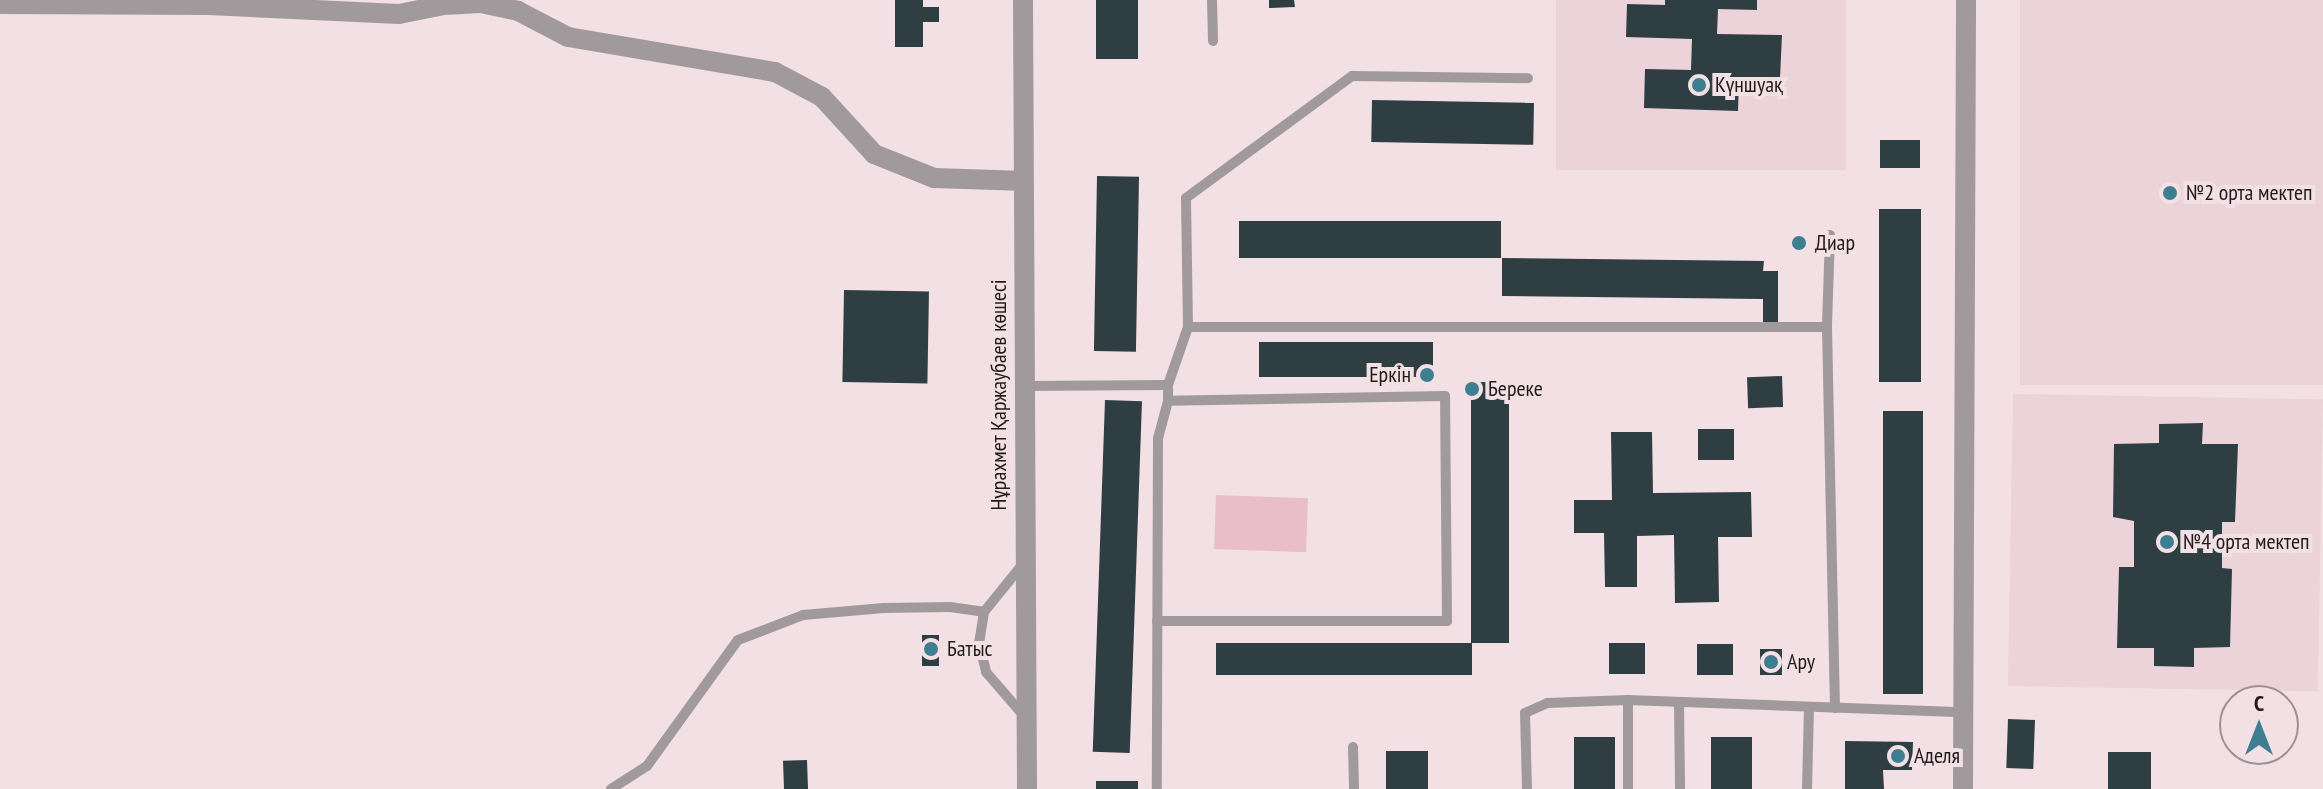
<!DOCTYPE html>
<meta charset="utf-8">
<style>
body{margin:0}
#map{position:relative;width:2323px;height:789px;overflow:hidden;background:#f2e0e5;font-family:"PT Sans Narrow",sans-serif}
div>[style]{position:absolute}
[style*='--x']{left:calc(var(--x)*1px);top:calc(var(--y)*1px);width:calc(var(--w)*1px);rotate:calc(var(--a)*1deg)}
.built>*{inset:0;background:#ecd2d9;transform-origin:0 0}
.green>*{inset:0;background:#eabdca;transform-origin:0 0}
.building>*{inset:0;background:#2f3e42;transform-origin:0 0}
.lane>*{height:10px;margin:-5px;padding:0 5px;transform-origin:5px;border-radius:5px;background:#a19a9c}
.street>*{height:20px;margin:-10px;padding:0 10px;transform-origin:10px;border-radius:10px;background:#a19a9c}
.dots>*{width:22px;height:22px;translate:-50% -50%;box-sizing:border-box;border:4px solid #f2e0e5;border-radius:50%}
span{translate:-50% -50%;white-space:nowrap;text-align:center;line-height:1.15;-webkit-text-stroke:8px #f2e0e5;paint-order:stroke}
.poi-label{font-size:22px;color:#201a1c}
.left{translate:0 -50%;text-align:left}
.right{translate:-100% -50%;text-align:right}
.street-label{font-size:22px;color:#201a1c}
.north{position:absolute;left:2219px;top:685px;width:80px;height:80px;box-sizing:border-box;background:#f2e0e5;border:2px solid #9e9195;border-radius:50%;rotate:0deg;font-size:22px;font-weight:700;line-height:32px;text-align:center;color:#201a1c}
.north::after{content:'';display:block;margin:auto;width:28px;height:36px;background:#3d7f90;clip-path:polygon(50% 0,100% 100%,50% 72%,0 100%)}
</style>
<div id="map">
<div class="built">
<i style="left:1556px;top:0;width:290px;height:170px"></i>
<i style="left:2020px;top:0;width:303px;height:385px"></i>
<i style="left:2013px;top:394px;width:310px;height:292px;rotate:1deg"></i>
</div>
<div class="green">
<i style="left:1216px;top:495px;width:92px;height:54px;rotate:2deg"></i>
</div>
<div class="building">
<i style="clip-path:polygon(895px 0,923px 0,923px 7px,939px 7px,939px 22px,923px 22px,923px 47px,895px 47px)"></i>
<i style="left:1096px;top:0;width:42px;height:59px"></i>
<i style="clip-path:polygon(1269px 0,1294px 0,1295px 7px,1269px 8px)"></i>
<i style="clip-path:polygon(1665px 0,1757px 0,1757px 10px,1718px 9px,1717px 34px,1782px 35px,1780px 78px,1739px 77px,1738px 111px,1644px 108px,1645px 69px,1691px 70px,1692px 39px,1626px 37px,1627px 4px,1665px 5px)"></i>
<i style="left:1372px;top:100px;width:162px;height:42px;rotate:1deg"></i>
<i style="left:1880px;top:140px;width:40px;height:28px"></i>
<i style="left:1097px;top:176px;width:42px;height:175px;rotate:1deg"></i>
<i style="left:1879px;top:209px;width:42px;height:173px"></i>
<i style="left:1239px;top:221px;width:262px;height:37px"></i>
<i style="clip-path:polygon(1502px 258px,1764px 261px,1763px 271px,1778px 271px,1778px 322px,1763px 322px,1763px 299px,1502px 296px)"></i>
<i style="left:844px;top:290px;width:85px;height:92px;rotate:1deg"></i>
<i style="left:1259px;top:342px;width:174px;height:35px"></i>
<i style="left:1782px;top:376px;width:31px;height:35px;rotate:88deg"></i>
<i style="left:1471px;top:382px;width:38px;height:261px"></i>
<i style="left:1105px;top:400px;width:37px;height:352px;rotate:2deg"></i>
<i style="left:1883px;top:411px;width:40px;height:283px"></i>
<i style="clip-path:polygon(2203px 423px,2202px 444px,2238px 444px,2235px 522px,2222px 522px,2222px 568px,2232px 569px,2230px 647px,2194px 648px,2194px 667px,2154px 666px,2154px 648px,2117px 648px,2119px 567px,2134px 567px,2134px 521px,2113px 517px,2114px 444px,2159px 443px,2159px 424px)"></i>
<i style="left:1734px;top:429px;width:31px;height:36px;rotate:90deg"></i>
<i style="clip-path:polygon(1611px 432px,1652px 432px,1653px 493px,1751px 492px,1752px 537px,1718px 537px,1719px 602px,1675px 603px,1674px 535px,1637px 536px,1637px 587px,1605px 587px,1604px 533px,1574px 533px,1574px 500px,1612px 500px)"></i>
<i style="left:922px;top:635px;width:17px;height:31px"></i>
<i style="left:1216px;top:643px;width:256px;height:32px"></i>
<i style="left:1645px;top:643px;width:31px;height:36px;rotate:90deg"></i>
<i style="left:1733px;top:644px;width:31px;height:36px;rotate:90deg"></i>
<i style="left:1760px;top:649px;width:22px;height:26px"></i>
<i style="left:2008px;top:719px;width:27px;height:49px;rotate:2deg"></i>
<i style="left:1574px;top:737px;width:41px;height:52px"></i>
<i style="left:1711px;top:737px;width:41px;height:52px"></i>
<i style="clip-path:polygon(1845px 741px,1913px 742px,1912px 770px,1883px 770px,1884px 789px,1845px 789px)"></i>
<i style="left:1386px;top:751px;width:42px;height:38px"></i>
<i style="left:2108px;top:752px;width:43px;height:37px"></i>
<i style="left:807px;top:760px;width:29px;height:24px;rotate:88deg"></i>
<i style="left:1096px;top:781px;width:42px;height:8px"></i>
</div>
<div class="lane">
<i style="--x:1212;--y:0;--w:41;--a:88.6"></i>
<i style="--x:1830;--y:235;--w:92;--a:91.9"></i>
<i style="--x:1827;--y:327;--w:381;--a:88.8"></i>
<i style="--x:1188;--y:327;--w:639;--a:0"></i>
<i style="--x:1168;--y:385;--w:61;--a:-71"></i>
<i style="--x:1188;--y:327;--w:129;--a:-90.9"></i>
<i style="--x:1186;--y:198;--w:206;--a:-36.3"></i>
<i style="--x:1352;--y:76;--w:176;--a:0.7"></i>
<i style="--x:1023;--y:386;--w:145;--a:-0.4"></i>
<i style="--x:1168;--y:385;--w:16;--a:90"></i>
<i style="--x:1168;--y:401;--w:39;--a:105"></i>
<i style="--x:1158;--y:439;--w:350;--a:90.2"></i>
<i style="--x:1022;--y:565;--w:60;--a:129"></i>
<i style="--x:984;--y:612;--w:31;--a:99"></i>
<i style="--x:979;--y:643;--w:30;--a:76"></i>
<i style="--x:986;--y:672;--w:58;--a:49.2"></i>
<i style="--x:1157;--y:621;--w:290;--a:0"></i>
<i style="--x:1447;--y:621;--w:225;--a:-90.5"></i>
<i style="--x:1445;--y:396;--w:277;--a:179"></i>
<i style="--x:1679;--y:703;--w:86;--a:89.3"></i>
<i style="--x:1353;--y:747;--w:42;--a:88.6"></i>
<i style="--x:611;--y:789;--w:43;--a:-32.6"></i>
<i style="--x:647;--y:766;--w:155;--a:-54.2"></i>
<i style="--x:738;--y:640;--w:70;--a:-21"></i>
<i style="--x:803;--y:615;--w:81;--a:-4.9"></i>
<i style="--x:884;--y:608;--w:66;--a:-0.9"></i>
<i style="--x:950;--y:607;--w:34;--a:8"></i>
<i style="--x:1527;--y:789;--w:76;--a:-91.5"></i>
<i style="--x:1525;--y:713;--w:24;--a:-24"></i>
<i style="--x:1547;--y:703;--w:81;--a:-2.1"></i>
<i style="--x:1628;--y:700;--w:335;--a:2.1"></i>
<i style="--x:1628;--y:789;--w:89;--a:-90"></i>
<i style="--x:1807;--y:789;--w:81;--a:-88.6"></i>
</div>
<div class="street">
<i style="--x:1023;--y:0;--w:789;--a:89.71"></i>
<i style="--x:0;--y:4;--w:209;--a:0.3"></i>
<i style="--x:209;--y:5;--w:190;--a:2.7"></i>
<i style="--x:399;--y:14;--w:46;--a:-11.3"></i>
<i style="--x:444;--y:5;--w:37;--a:-3"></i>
<i style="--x:481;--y:3;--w:38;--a:12"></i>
<i style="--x:518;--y:11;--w:56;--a:27.5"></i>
<i style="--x:568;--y:37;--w:210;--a:9.6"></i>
<i style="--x:775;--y:72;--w:53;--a:28"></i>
<i style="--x:822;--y:97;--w:77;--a:47.6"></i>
<i style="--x:874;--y:154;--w:65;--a:21.8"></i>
<i style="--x:934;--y:178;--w:89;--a:1.9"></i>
<i style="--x:1963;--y:789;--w:789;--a:-89.78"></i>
</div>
<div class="dots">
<i style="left:1699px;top:85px;background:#3d7f90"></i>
<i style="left:2170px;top:193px;background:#3d7f90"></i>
<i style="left:1799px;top:243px;background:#3d7f90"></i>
<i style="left:1427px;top:375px;background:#3d7f90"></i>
<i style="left:1472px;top:389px;background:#3d7f90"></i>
<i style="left:2167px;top:542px;background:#3d7f90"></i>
<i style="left:931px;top:649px;background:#3d7f90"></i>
<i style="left:1771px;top:662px;background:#3d7f90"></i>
<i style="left:1898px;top:756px;background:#3d7f90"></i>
</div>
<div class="poi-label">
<span class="left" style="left:1715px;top:85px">Күншуақ</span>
<span class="left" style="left:2186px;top:193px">№2 орта мектеп</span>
<span class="left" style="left:1815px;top:243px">Диар</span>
<span class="right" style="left:1411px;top:375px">Еркін</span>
<span class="left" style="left:1488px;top:389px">Береке</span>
<span class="left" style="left:2183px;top:542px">№4 орта мектеп</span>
<span class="left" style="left:947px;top:649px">Батыс</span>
<span class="left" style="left:1787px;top:662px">Ару</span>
<span class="left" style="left:1914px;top:756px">Аделя</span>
</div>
<div class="street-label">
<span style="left:999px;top:395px;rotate:-90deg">Нұрахмет Қаржаубаев көшесі</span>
</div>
<div class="north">С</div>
</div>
